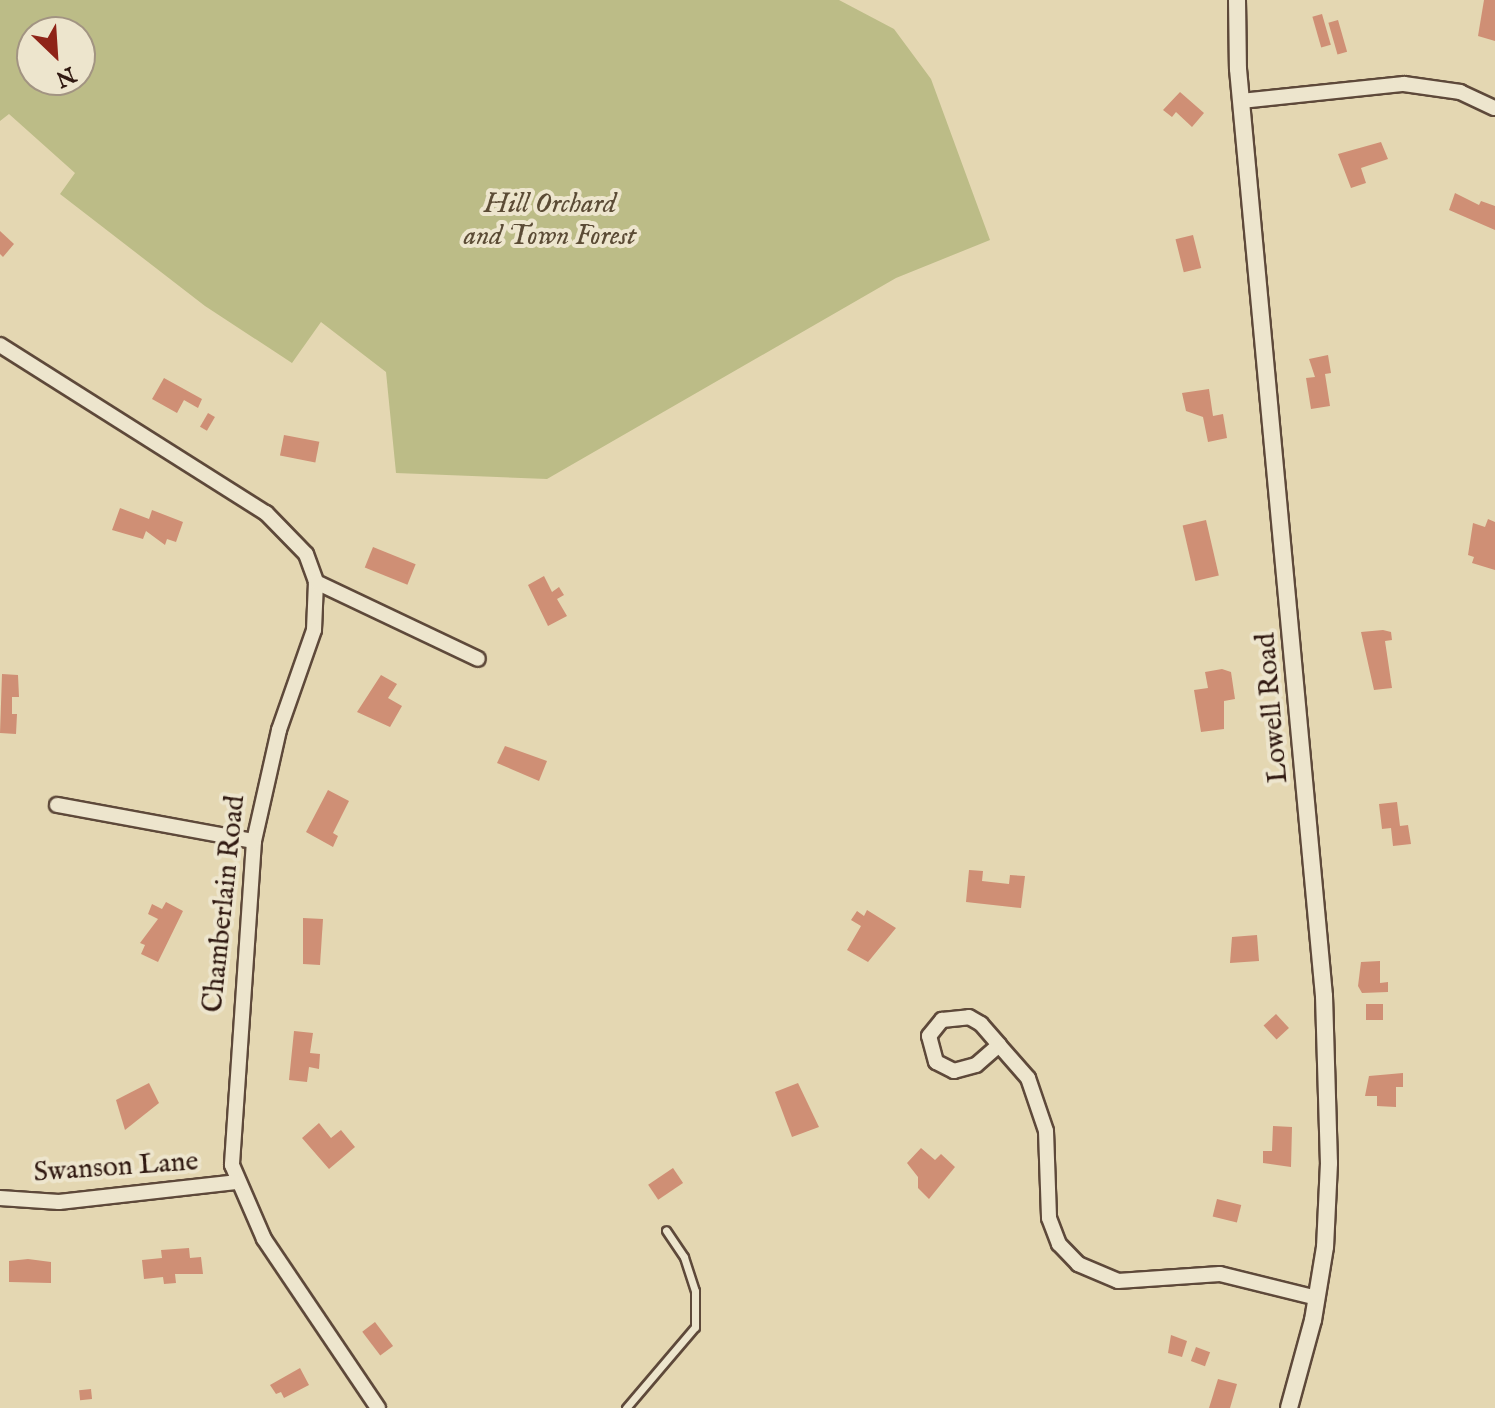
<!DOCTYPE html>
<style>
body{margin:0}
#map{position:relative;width:1495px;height:1408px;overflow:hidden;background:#e4d7b2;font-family:"IM FELL English",serif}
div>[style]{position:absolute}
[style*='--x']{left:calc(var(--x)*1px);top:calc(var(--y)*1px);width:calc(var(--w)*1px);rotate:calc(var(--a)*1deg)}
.green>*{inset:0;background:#bcbc87}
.building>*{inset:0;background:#cf8f75;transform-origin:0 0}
.roads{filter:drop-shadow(2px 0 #5e493a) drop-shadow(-2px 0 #5e493a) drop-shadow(0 2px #5e493a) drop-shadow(0 -2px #5e493a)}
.service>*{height:7px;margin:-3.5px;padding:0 3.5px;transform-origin:3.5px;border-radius:3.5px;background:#ede5cd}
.minor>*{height:14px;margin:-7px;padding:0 7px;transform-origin:7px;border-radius:7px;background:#ede5cd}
.tertiary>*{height:16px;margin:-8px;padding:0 8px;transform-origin:8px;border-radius:8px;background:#ede5cd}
span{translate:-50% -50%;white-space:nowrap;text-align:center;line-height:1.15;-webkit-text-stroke:8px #ede5cd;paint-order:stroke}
.park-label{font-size:28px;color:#5b4b35;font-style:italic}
.street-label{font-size:28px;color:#311a12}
.north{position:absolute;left:16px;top:16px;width:80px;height:80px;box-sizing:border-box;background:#ede5cd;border:2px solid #a29482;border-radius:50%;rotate:155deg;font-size:22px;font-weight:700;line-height:32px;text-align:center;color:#311a12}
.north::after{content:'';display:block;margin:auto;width:28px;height:36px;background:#8f2418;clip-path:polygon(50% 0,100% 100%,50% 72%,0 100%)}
</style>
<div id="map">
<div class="green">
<i style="clip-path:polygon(evenodd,0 0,839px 0,894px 29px,931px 79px,990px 240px,896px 278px,547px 479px,396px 473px,386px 372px,321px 322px,292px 363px,205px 306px,60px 194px,75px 173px,9px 114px,0 121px,0 0,32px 32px,80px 32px,80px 80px,32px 80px,32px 32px)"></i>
</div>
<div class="building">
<i style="clip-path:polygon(1484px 0,1495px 0,1495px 41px,1478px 36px)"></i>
<i style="left:1322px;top:14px;width:32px;height:10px;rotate:74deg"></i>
<i style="left:1338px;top:20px;width:33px;height:10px;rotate:74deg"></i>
<i style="clip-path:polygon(1180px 92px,1204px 113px,1192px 127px,1176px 112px,1172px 117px,1163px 110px)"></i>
<i style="clip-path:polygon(1381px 142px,1388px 159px,1361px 168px,1366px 183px,1351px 188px,1338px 154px)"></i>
<i style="clip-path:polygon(1455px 193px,1479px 205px,1481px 201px,1495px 206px,1495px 230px,1449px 210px)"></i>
<i style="clip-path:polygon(0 231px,14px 244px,3px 257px,0 254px)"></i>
<i style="left:1193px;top:235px;width:34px;height:18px;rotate:76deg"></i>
<i style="clip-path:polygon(1328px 355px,1331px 373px,1325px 374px,1330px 406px,1311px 409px,1306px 378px,1315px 377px,1309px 359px)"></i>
<i style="clip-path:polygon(164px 378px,202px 399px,198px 408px,184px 400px,177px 413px,152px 399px)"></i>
<i style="clip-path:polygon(1209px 389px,1213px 416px,1223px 414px,1227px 438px,1208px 442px,1203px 417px,1186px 411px,1182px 393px)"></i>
<i style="left:208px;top:413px;width:8px;height:16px;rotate:30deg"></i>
<i style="left:284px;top:435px;width:36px;height:21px;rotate:11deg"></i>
<i style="clip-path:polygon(120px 508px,149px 519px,152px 510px,183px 522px,176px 542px,167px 539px,165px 545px,146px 531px,143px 539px,112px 530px)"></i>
<i style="clip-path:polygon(1488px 519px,1495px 522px,1495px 570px,1472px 563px,1474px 557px,1468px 555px,1473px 523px,1485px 527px)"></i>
<i style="left:1206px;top:520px;width:57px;height:24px;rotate:77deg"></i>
<i style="left:373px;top:547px;width:46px;height:22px;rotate:22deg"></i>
<i style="clip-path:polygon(544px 576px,552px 592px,559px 587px,564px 595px,557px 599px,567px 616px,548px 626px,528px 585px)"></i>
<i style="clip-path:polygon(1383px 630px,1391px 632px,1392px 640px,1385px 641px,1392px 688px,1374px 690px,1361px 632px)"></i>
<i style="clip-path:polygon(1222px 669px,1231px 672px,1235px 699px,1224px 701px,1224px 729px,1201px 732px,1194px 690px,1208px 688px,1205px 672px)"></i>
<i style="clip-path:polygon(2px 674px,18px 675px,19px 697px,12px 697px,12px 714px,17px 714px,16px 734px,0 733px)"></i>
<i style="clip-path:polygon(381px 675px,397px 684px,388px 698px,402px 706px,390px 727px,357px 712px)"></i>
<i style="clip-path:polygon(505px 746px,547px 761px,539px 781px,497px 763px)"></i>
<i style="clip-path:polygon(328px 790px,349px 801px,333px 833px,338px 836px,333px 847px,306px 832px)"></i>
<i style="clip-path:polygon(1397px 802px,1400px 826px,1408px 825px,1411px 844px,1393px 846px,1391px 828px,1382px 829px,1379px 804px)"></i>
<i style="clip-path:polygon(969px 870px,983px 871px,982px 881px,1009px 884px,1010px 875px,1025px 876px,1021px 908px,966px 902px)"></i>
<i style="clip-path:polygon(166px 902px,183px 911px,158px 962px,141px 954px,145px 945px,140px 943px,158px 919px,148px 914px,152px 904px,162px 909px)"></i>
<i style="clip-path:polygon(867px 910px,896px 928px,868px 962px,847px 950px,861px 926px,851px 920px,857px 911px,864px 916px)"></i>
<i style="clip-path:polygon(303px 918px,323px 919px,320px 965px,303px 964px)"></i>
<i style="clip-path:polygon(1257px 935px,1259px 961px,1230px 963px,1232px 937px)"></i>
<i style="clip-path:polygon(1380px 961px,1380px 983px,1388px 982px,1388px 992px,1362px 993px,1358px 986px,1361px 962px)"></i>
<i style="left:1366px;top:1004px;width:17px;height:16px"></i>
<i style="left:1276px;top:1014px;width:19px;height:17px;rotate:47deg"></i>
<i style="clip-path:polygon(294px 1031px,313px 1033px,310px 1053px,320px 1054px,319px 1069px,309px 1067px,307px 1082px,289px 1080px)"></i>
<i style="clip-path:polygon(1403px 1073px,1403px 1087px,1396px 1087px,1396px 1107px,1377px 1106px,1377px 1096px,1365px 1096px,1369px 1076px)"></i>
<i style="clip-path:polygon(149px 1083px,159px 1103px,125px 1130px,116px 1100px)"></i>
<i style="clip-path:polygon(798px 1083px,819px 1127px,792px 1137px,775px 1092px)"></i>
<i style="clip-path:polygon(319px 1123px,331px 1138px,341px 1130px,355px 1147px,329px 1169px,302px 1138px)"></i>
<i style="clip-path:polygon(1273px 1126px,1292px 1127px,1291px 1167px,1263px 1163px,1263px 1151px,1272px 1151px)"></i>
<i style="clip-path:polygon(921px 1148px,935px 1160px,941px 1154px,955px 1167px,929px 1199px,918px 1188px,918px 1177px,907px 1163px)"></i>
<i style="left:673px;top:1168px;width:18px;height:30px;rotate:56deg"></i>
<i style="left:1217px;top:1199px;width:25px;height:18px;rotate:14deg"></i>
<i style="clip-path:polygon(189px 1248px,190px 1258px,201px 1257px,203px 1274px,175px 1274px,176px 1283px,164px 1284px,163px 1277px,144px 1279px,142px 1260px,162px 1258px,161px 1250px)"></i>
<i style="clip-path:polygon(28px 1259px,51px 1262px,51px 1283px,9px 1282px,9px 1261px)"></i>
<i style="left:375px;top:1322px;width:30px;height:16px;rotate:53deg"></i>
<i style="clip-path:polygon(1171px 1335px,1187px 1341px,1182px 1357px,1168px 1353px)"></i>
<i style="left:1196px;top:1347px;width:15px;height:15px;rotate:20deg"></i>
<i style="clip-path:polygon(300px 1368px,309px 1385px,284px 1398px,281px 1392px,276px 1394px,270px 1385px)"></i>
<i style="clip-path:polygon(1218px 1379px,1237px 1384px,1230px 1408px,1209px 1408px)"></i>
<i style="left:91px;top:1389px;width:10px;height:12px;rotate:84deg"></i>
</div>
<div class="roads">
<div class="service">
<i style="--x:626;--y:1408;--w:106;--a:-49.6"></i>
<i style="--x:695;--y:1327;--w:36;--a:-90"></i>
<i style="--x:695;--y:1291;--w:36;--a:-108"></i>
<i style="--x:684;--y:1257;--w:32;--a:-124"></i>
</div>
<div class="minor">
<i style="--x:1241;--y:101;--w:164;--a:-6"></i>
<i style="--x:1404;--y:84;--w:57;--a:8.1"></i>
<i style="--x:1460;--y:92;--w:38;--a:25"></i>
<i style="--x:0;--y:345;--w:315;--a:32.3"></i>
<i style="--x:266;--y:513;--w:57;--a:45.7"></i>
<i style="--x:306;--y:554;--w:30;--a:70"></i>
<i style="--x:316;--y:582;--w:48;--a:92.4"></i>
<i style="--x:314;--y:630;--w:106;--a:109.3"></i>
<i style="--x:279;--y:730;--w:114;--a:102.7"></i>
<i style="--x:254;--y:841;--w:325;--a:93.9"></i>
<i style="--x:232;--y:1165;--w:81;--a:66.6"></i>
<i style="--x:264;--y:1239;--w:204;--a:56"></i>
<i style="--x:316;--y:582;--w:179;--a:25.4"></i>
<i style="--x:57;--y:805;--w:200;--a:10.4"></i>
<i style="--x:999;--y:1045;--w:30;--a:139"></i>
<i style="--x:976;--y:1065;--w:23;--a:165"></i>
<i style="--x:954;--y:1071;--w:20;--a:-153"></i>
<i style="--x:936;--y:1062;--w:27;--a:-105"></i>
<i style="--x:929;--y:1036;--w:21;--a:-51"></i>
<i style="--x:942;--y:1020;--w:27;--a:-6"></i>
<i style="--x:969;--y:1017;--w:14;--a:30"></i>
<i style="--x:981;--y:1024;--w:28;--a:49"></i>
<i style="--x:999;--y:1045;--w:44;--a:48.7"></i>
<i style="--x:1028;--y:1078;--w:56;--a:71.2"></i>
<i style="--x:1046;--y:1131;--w:87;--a:88"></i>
<i style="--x:1049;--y:1218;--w:28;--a:69"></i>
<i style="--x:1059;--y:1244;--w:28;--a:46"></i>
<i style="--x:1078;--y:1264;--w:43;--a:23"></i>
<i style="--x:1118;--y:1281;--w:102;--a:-3.9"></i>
<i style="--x:1220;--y:1274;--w:100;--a:13.9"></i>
<i style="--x:0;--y:1198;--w:59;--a:3.9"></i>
<i style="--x:59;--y:1202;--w:178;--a:-6.4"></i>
</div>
<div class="tertiary">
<i style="--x:1237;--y:0;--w:69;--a:89.2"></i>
<i style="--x:1238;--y:69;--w:931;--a:84.7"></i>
<i style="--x:1324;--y:996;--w:167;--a:88.3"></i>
<i style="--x:1329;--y:1163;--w:84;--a:92.7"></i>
<i style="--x:1325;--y:1247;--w:74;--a:99.3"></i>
<i style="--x:1313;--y:1320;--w:91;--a:105.3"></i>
</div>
</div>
<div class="park-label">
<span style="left:550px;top:221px">Hill Orchard<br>and Town Forest</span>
</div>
<div class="street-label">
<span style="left:1273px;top:708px;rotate:-95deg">Lowell Road</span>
<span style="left:225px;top:904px;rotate:-84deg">Chamberlain Road</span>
<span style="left:116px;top:1168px;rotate:-4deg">Swanson Lane</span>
</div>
<div class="north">N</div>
</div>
